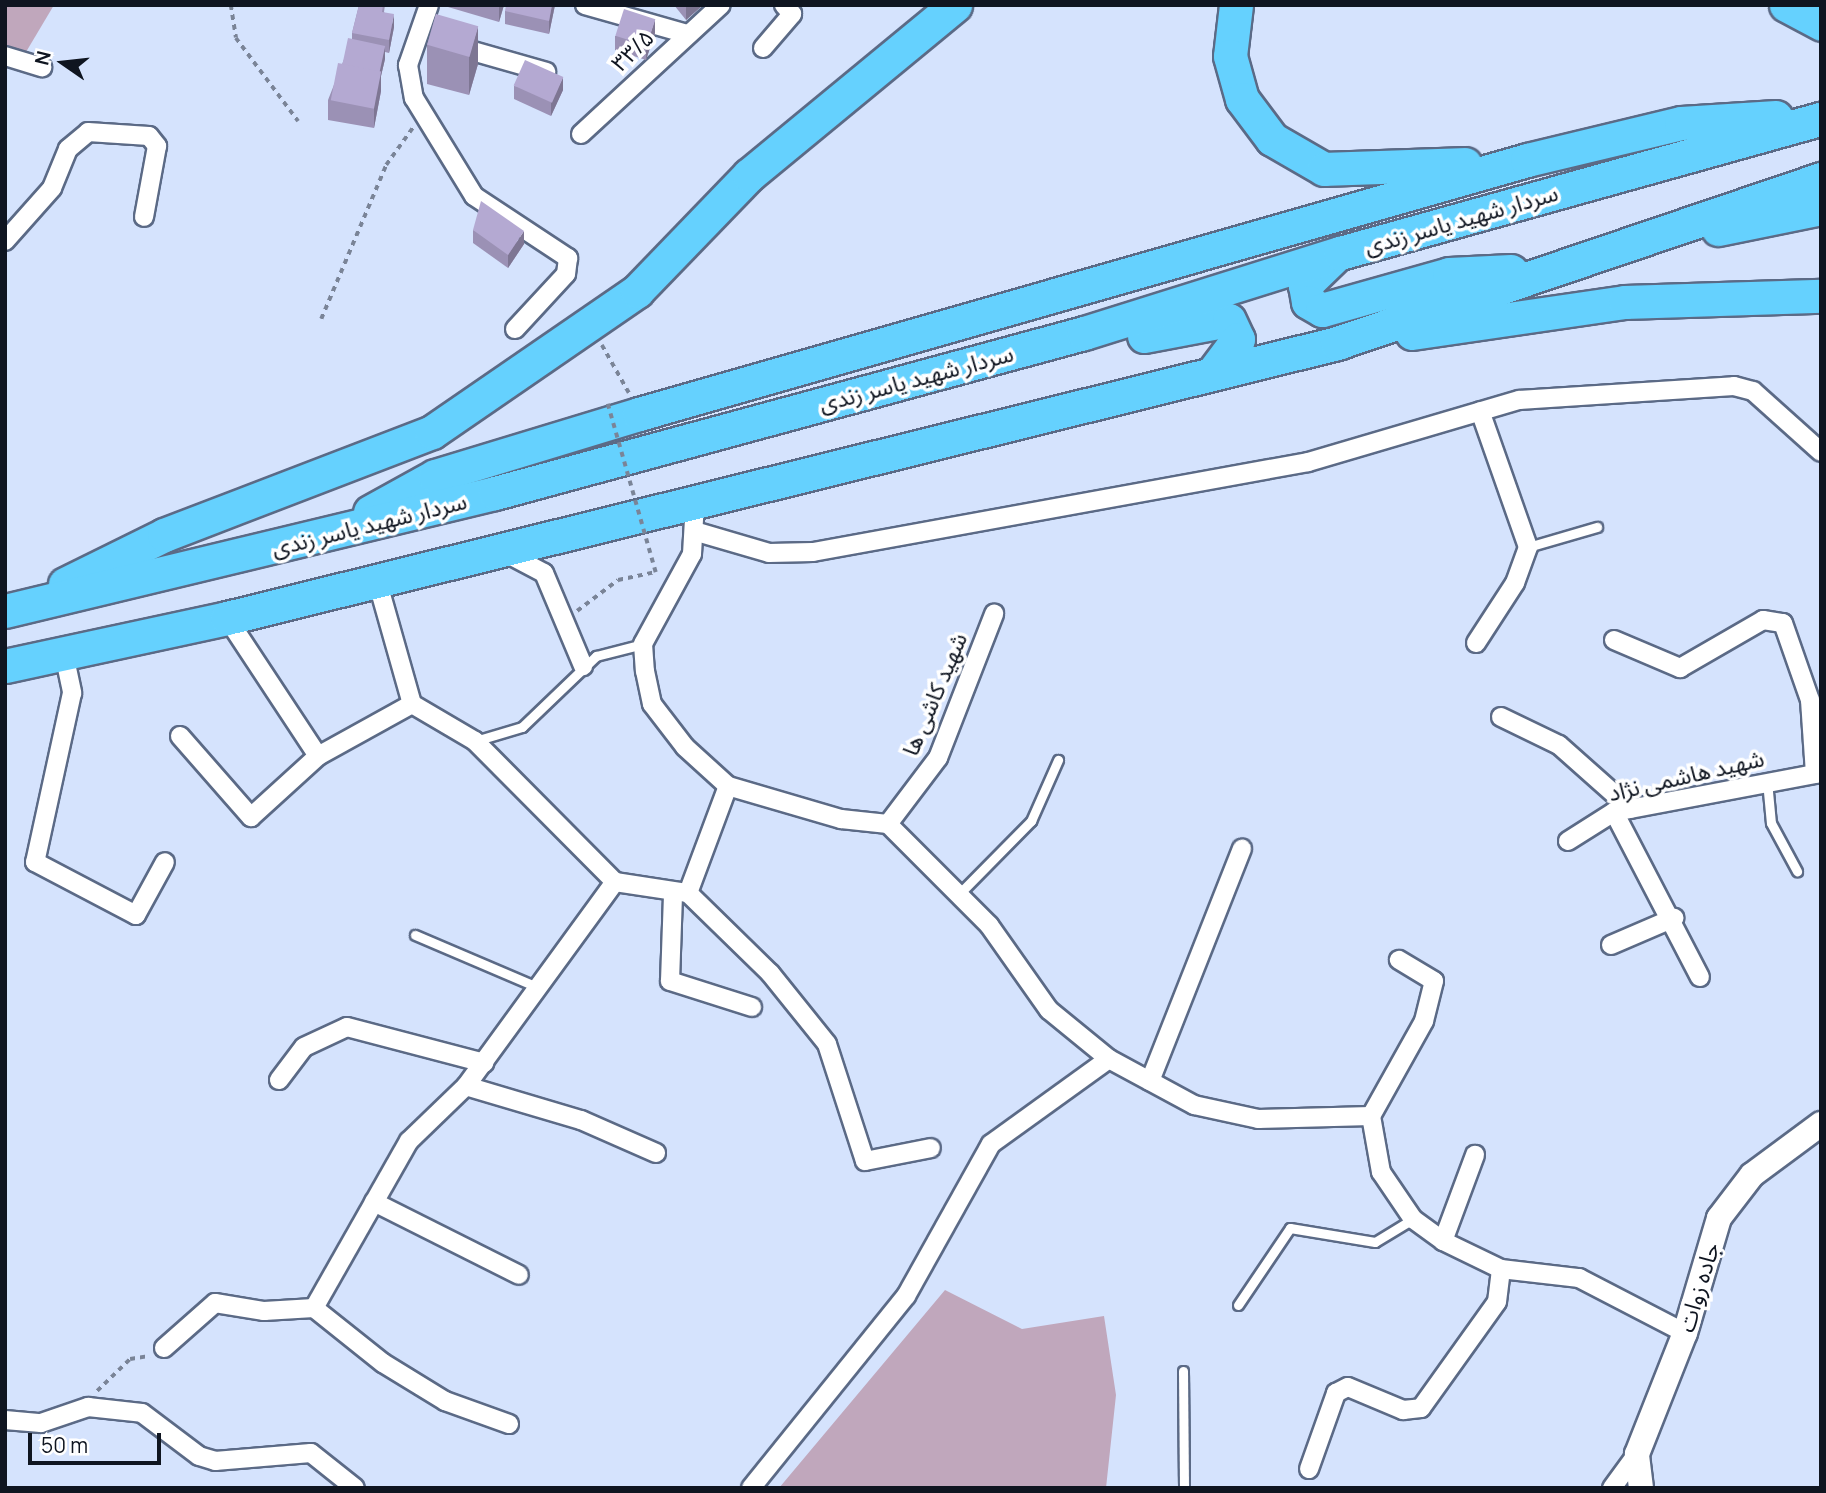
<!DOCTYPE html>
<meta charset="utf-8">
<style>
body{margin:0}
#map{position:relative;width:1826px;height:1493px;overflow:hidden;background:#d5e3fd;font-family:Manrope,"Noto Sans Arabic",sans-serif}
div>[style]{position:absolute}
[style*='--x']{left:calc(var(--x)*1px);top:calc(var(--y)*1px);width:calc(var(--w)*1px);rotate:calc(var(--a)*1deg)}
.green>*{inset:0;background:#c0a7bc}
.path>*{height:3.5px;margin-top:-1.75px;transform-origin:0;background:repeating-linear-gradient(90deg,#7a8497 0 5px,transparent 0 10px)}
.roads{filter:drop-shadow(2px 0 #5b6a86) drop-shadow(-2px 0 #5b6a86) drop-shadow(0 2px #5b6a86) drop-shadow(0 -2px #5b6a86)}
.lane>*{height:9px;margin:-4.5px;padding:0 4.5px;transform-origin:4.5px;border-radius:4.5px;background:#fff}
.street>*{height:18px;margin:-9px;padding:0 9px;transform-origin:9px;border-radius:9px;background:#fff}
.secondary>*{height:24px;margin:-12px;padding:0 12px;transform-origin:12px;border-radius:12px;background:#fff}
.highway>*{height:33px;margin:-16.5px;padding:0 16.5px;transform-origin:16.5px;border-radius:16.5px;background:#65d1fe}
.path-bridge>*{height:3.5px;margin-top:-1.75px;transform-origin:0;background:repeating-linear-gradient(90deg,#7a8497 0 5px,transparent 0 10px)}
.wall>*{inset:0;background:#9b91b5}
.shaded-wall>*{inset:0;background:#7e7693}
.building>*{inset:0;background:#b4a9d2;transform-origin:0 0}
span{translate:-50% -50%;white-space:nowrap;text-align:center;line-height:1.15;-webkit-text-stroke:7px #fff;paint-order:stroke}
.street-label{font-size:23px;color:#0f1520}
.frame{position:absolute;inset:0;border:7px solid #0f1520;pointer-events:none}
.north{position:absolute;left:28px;top:28px;width:70px;height:70px;-webkit-text-stroke:5px #fff;paint-order:stroke;rotate:284deg;font-size:19px;font-weight:700;line-height:28px;text-align:center;color:#0f1520}
.north::after{content:'';display:block;margin:auto;width:24px;height:32px;background:#0f1520;clip-path:polygon(50% 0,100% 100%,50% 72%,0 100%)}
.scale{position:absolute;left:28px;top:1433px;width:133px;height:32px;box-sizing:border-box;border:4px solid #0f1520;border-top:0;padding-left:9px;font-size:21px;line-height:24px;white-space:nowrap;color:#0f1520;-webkit-text-stroke:5px #fff;paint-order:stroke}
</style>
<div id="map">
<div class="green">
<i style="clip-path:polygon(5px 5px,54px 5px,26px 52px,5px 46px)"></i>
<i style="clip-path:polygon(945px 1290px,1022px 1329px,1104px 1316px,1116px 1395px,1106px 1488px,779px 1488px)"></i>
</div>
<div class="path">
<i style="--x:231;--y:5;--w:33;--a:81"></i>
<i style="--x:236;--y:38;--w:104;--a:53.2"></i>
<i style="--x:321;--y:319;--w:167;--a:-67.1"></i>
<i style="--x:386;--y:165;--w:48;--a:-54.3"></i>
<i style="--x:602;--y:345;--w:55;--a:60.6"></i>
<i style="--x:577;--y:611;--w:51;--a:-37.1"></i>
<i style="--x:618;--y:580;--w:39;--a:-12"></i>
<i style="--x:97;--y:1391;--w:46;--a:-44.1"></i>
<i style="--x:130;--y:1359;--w:20;--a:-9"></i>
</div>
<div class="roads">
<div class="lane">
<i style="--x:1528;--y:547;--w:72;--a:-16.2"></i>
<i style="--x:475;--y:741;--w:49;--a:-16.6"></i>
<i style="--x:522;--y:727;--w:103;--a:-43.8"></i>
<i style="--x:596;--y:656;--w:49;--a:-14.3"></i>
<i style="--x:1767;--y:781;--w:42;--a:84.6"></i>
<i style="--x:1771;--y:823;--w:55;--a:61.6"></i>
<i style="--x:959;--y:894;--w:103;--a:-45.4"></i>
<i style="--x:1031;--y:821;--w:67;--a:-66.1"></i>
<i style="--x:415;--y:935;--w:135;--a:23.1"></i>
<i style="--x:1238;--y:1305;--w:93;--a:-56"></i>
<i style="--x:1290;--y:1228;--w:86;--a:9.4"></i>
<i style="--x:1375;--y:1242;--w:44;--a:-31.2"></i>
<i style="--x:1183;--y:1371;--w:117;--a:89.5"></i>
</div>
<div class="street">
<i style="--x:429;--y:5;--w:64;--a:109.3"></i>
<i style="--x:408;--y:65;--w:34;--a:80"></i>
<i style="--x:414;--y:98;--w:115;--a:58.5"></i>
<i style="--x:474;--y:196;--w:113;--a:33.4"></i>
<i style="--x:568;--y:258;--w:16;--a:97"></i>
<i style="--x:566;--y:274;--w:75;--a:132.8"></i>
<i style="--x:585;--y:5;--w:103;--a:15.8"></i>
<i style="--x:455;--y:46;--w:95;--a:15.9"></i>
<i style="--x:763;--y:48;--w:45;--a:-49.5"></i>
<i style="--x:792;--y:14;--w:12;--a:-132"></i>
<i style="--x:5;--y:56;--w:39;--a:17"></i>
<i style="--x:581;--y:134;--w:190;--a:-42.7"></i>
<i style="--x:5;--y:241;--w:71;--a:-48.4"></i>
<i style="--x:52;--y:188;--w:42;--a:-67.7"></i>
<i style="--x:68;--y:149;--w:26;--a:-40"></i>
<i style="--x:88;--y:132;--w:61;--a:3.8"></i>
<i style="--x:149;--y:136;--w:13;--a:51"></i>
<i style="--x:157;--y:146;--w:72;--a:100.4"></i>
<i style="--x:695;--y:502;--w:52;--a:93.3"></i>
<i style="--x:692;--y:554;--w:102;--a:118.6"></i>
<i style="--x:643;--y:644;--w:27;--a:86"></i>
<i style="--x:645;--y:671;--w:34;--a:78"></i>
<i style="--x:652;--y:704;--w:54;--a:52.5"></i>
<i style="--x:685;--y:747;--w:58;--a:42.2"></i>
<i style="--x:728;--y:786;--w:118;--a:16.3"></i>
<i style="--x:841;--y:819;--w:47;--a:6.1"></i>
<i style="--x:888;--y:824;--w:143;--a:45"></i>
<i style="--x:989;--y:925;--w:104;--a:54.8"></i>
<i style="--x:1049;--y:1010;--w:77;--a:39.2"></i>
<i style="--x:1109;--y:1059;--w:97;--a:28.4"></i>
<i style="--x:1194;--y:1105;--w:66;--a:12.3"></i>
<i style="--x:1258;--y:1119;--w:113;--a:-1.5"></i>
<i style="--x:1371;--y:1116;--w:57;--a:79.9"></i>
<i style="--x:1381;--y:1172;--w:57;--a:55.8"></i>
<i style="--x:1413;--y:1219;--w:37;--a:36"></i>
<i style="--x:1443;--y:1241;--w:64;--a:25.8"></i>
<i style="--x:1501;--y:1269;--w:79;--a:6.6"></i>
<i style="--x:1579;--y:1278;--w:119;--a:27.4"></i>
<i style="--x:694;--y:531;--w:78;--a:16.3"></i>
<i style="--x:769;--y:553;--w:44;--a:-1.3"></i>
<i style="--x:813;--y:552;--w:503;--a:-10.3"></i>
<i style="--x:1308;--y:462;--w:220;--a:-16.4"></i>
<i style="--x:1519;--y:400;--w:215;--a:-3.7"></i>
<i style="--x:1734;--y:386;--w:20;--a:15"></i>
<i style="--x:1753;--y:391;--w:91;--a:41.9"></i>
<i style="--x:504;--y:552;--w:45;--a:27.7"></i>
<i style="--x:544;--y:573;--w:101;--a:67.2"></i>
<i style="--x:1614;--y:640;--w:72;--a:23"></i>
<i style="--x:1680;--y:668;--w:96;--a:-30"></i>
<i style="--x:1763;--y:620;--w:20;--a:9"></i>
<i style="--x:1783;--y:623;--w:82;--a:70.7"></i>
<i style="--x:1810;--y:700;--w:74;--a:86.1"></i>
<i style="--x:1476;--y:643;--w:72;--a:-57"></i>
<i style="--x:1515;--y:583;--w:38;--a:-70"></i>
<i style="--x:1528;--y:547;--w:144;--a:-109.4"></i>
<i style="--x:64;--y:654;--w:40;--a:78"></i>
<i style="--x:72;--y:693;--w:173;--a:102.3"></i>
<i style="--x:35;--y:862;--w:114;--a:27.7"></i>
<i style="--x:136;--y:915;--w:60;--a:-61.3"></i>
<i style="--x:1501;--y:717;--w:64;--a:25.8"></i>
<i style="--x:1559;--y:745;--w:96;--a:41.6"></i>
<i style="--x:180;--y:736;--w:108;--a:48.8"></i>
<i style="--x:251;--y:817;--w:91;--a:-42.3"></i>
<i style="--x:318;--y:756;--w:165;--a:-123.4"></i>
<i style="--x:318;--y:756;--w:107;--a:-29"></i>
<i style="--x:1614;--y:812;--w:186;--a:62.5"></i>
<i style="--x:888;--y:824;--w:83;--a:-52.9"></i>
<i style="--x:938;--y:758;--w:155;--a:-68.7"></i>
<i style="--x:1568;--y:841;--w:54;--a:-32.2"></i>
<i style="--x:1614;--y:812;--w:211;--a:-10.7"></i>
<i style="--x:615;--y:882;--w:74;--a:8.6"></i>
<i style="--x:688;--y:893;--w:114;--a:-69.5"></i>
<i style="--x:688;--y:893;--w:115;--a:44.3"></i>
<i style="--x:770;--y:973;--w:91;--a:51.2"></i>
<i style="--x:827;--y:1044;--w:123;--a:72"></i>
<i style="--x:865;--y:1161;--w:67;--a:-11.1"></i>
<i style="--x:673;--y:895;--w:86;--a:92"></i>
<i style="--x:670;--y:981;--w:86;--a:17.6"></i>
<i style="--x:1611;--y:945;--w:69;--a:-23.2"></i>
<i style="--x:279;--y:1080;--w:41;--a:-52.9"></i>
<i style="--x:304;--y:1047;--w:47;--a:-24.9"></i>
<i style="--x:347;--y:1027;--w:142;--a:14.7"></i>
<i style="--x:1150;--y:1081;--w:250;--a:-68.4"></i>
<i style="--x:466;--y:1086;--w:120;--a:16.5"></i>
<i style="--x:581;--y:1120;--w:82;--a:23.7"></i>
<i style="--x:1371;--y:1116;--w:109;--a:-60.8"></i>
<i style="--x:1424;--y:1021;--w:41;--a:-76"></i>
<i style="--x:1434;--y:981;--w:41;--a:-149"></i>
<i style="--x:374;--y:1202;--w:162;--a:26.7"></i>
<i style="--x:1443;--y:1241;--w:92;--a:-69.6"></i>
<i style="--x:314;--y:1308;--w:88;--a:38.6"></i>
<i style="--x:383;--y:1363;--w:73;--a:31.5"></i>
<i style="--x:445;--y:1401;--w:68;--a:19.8"></i>
<i style="--x:164;--y:1348;--w:68;--a:-41.4"></i>
<i style="--x:215;--y:1303;--w:50;--a:9.3"></i>
<i style="--x:264;--y:1311;--w:50;--a:-3.4"></i>
<i style="--x:314;--y:1308;--w:192;--a:-60.4"></i>
<i style="--x:409;--y:1141;--w:79;--a:-44"></i>
<i style="--x:466;--y:1086;--w:253;--a:-53.9"></i>
<i style="--x:615;--y:882;--w:199;--a:-134.8"></i>
<i style="--x:475;--y:741;--w:73;--a:-149.6"></i>
<i style="--x:412;--y:704;--w:132;--a:-105.8"></i>
<i style="--x:5;--y:1420;--w:36;--a:5"></i>
<i style="--x:41;--y:1423;--w:50;--a:-18.8"></i>
<i style="--x:88;--y:1407;--w:54;--a:6.3"></i>
<i style="--x:142;--y:1413;--w:71;--a:37"></i>
<i style="--x:199;--y:1456;--w:17;--a:17"></i>
<i style="--x:215;--y:1461;--w:96;--a:-4.8"></i>
<i style="--x:311;--y:1453;--w:56;--a:38.5"></i>
<i style="--x:1309;--y:1469;--w:81;--a:-70.4"></i>
<i style="--x:1336;--y:1393;--w:13;--a:-27"></i>
<i style="--x:1348;--y:1387;--w:60;--a:22.7"></i>
<i style="--x:1403;--y:1410;--w:18;--a:-6"></i>
<i style="--x:1421;--y:1408;--w:130;--a:-54.4"></i>
<i style="--x:1497;--y:1302;--w:33;--a:-83"></i>
<i style="--x:751;--y:1488;--w:247;--a:-51.1"></i>
<i style="--x:906;--y:1296;--w:174;--a:-60.8"></i>
<i style="--x:991;--y:1144;--w:145;--a:-35.8"></i>
<i style="--x:1612;--y:1488;--w:42;--a:-53.7"></i>
</div>
<div class="secondary">
<i style="--x:1641;--y:1488;--w:34;--a:-97"></i>
<i style="--x:1637;--y:1454;--w:130;--a:-68.4"></i>
<i style="--x:1685;--y:1333;--w:120;--a:-73.5"></i>
<i style="--x:1719;--y:1218;--w:54;--a:-52.5"></i>
<i style="--x:1752;--y:1175;--w:86;--a:-36.5"></i>
</div>
<div class="highway">
<i style="--x:1236;--y:5;--w:51;--a:96.7"></i>
<i style="--x:1230;--y:56;--w:45;--a:74.4"></i>
<i style="--x:1242;--y:99;--w:50;--a:53.1"></i>
<i style="--x:1272;--y:139;--w:60;--a:30"></i>
<i style="--x:1324;--y:169;--w:141;--a:-2"></i>
<i style="--x:1786;--y:5;--w:40;--a:28"></i>
<i style="--x:1718;--y:229;--w:105;--a:-11.5"></i>
<i style="--x:1335;--y:256;--w:42;--a:136"></i>
<i style="--x:1305;--y:285;--w:17;--a:80"></i>
<i style="--x:1308;--y:302;--w:16;--a:30"></i>
<i style="--x:1322;--y:310;--w:132;--a:-15.8"></i>
<i style="--x:1449;--y:274;--w:62;--a:-2.8"></i>
<i style="--x:1412;--y:333;--w:215;--a:-8.3"></i>
<i style="--x:1625;--y:302;--w:196;--a:-1.8"></i>
<i style="--x:1144;--y:336;--w:86;--a:-10.7"></i>
<i style="--x:1229;--y:320;--w:21;--a:65"></i>
<i style="--x:1238;--y:339;--w:39;--a:127"></i>
<i style="--x:370;--y:512;--w:74;--a:-29"></i>
<i style="--x:435;--y:476;--w:213;--a:-16.9"></i>
<i style="--x:639;--y:414;--w:924;--a:-15.96"></i>
<i style="--x:1527;--y:160;--w:158;--a:-13.5"></i>
<i style="--x:1681;--y:123;--w:95;--a:-3.6"></i>
<i style="--x:65;--y:584;--w:110;--a:-26.3"></i>
<i style="--x:164;--y:535;--w:287;--a:-21"></i>
<i style="--x:432;--y:432;--w:249;--a:-34.5"></i>
<i style="--x:637;--y:291;--w:161;--a:-46"></i>
<i style="--x:749;--y:175;--w:267;--a:-39.5"></i>
<i style="--x:5;--y:611;--w:504;--a:-13.54"></i>
<i style="--x:495;--y:493;--w:610;--a:-15.2"></i>
<i style="--x:1084;--y:333;--w:268;--a:-17.4"></i>
<i style="--x:1340;--y:253;--w:499;--a:-15.6"></i>
<i style="--x:5;--y:666;--w:227;--a:-12.2"></i>
<i style="--x:227;--y:618;--w:1144;--a:-13.91"></i>
<i style="--x:1337;--y:343;--w:511;--a:-18.72"></i>
</div>
</div>
<div class="path-bridge">
<i style="--x:608;--y:404;--w:175;--a:74.1"></i>
</div>
<div class="wall">
<i style="clip-path:polygon(359px 5px,385px 5px,384px 12px,394px 27px,389px 53px,385px 52px,385px 59px,381px 76px,381px 91px,374px 128px,328px 120px,328px 100px,352px 39px,352px 33px)"></i>
<i style="clip-path:polygon(448px 5px,504px 5px,499px 22px,448px 7px)"></i>
<i style="clip-path:polygon(555px 5px,549px 34px,505px 24px,505px 11px)"></i>
<i style="clip-path:polygon(674px 5px,703px 5px,686px 20px)"></i>
<i style="clip-path:polygon(436px 14px,478px 64px,469px 95px,427px 84px,427px 45px)"></i>
<i style="clip-path:polygon(655px 33px,646px 60px,615px 50px,615px 36px)"></i>
<i style="clip-path:polygon(514px 86px,563px 90px,551px 116px,514px 99px)"></i>
<i style="clip-path:polygon(473px 230px,524px 244px,508px 268px,473px 243px)"></i>
</div>
<div class="shaded-wall">
<i style="clip-path:polygon(499px 5px,504px 5px,499px 22px)"></i>
<i style="clip-path:polygon(552px 5px,555px 5px,549px 34px,549px 21px)"></i>
<i style="clip-path:polygon(688px 5px,703px 5px,686px 20px,686px 7px)"></i>
<i style="clip-path:polygon(394px 14px,394px 27px,389px 53px,389px 40px)"></i>
<i style="clip-path:polygon(655px 19px,655px 33px,646px 60px,646px 47px)"></i>
<i style="clip-path:polygon(478px 26px,478px 64px,469px 95px,469px 56px)"></i>
<i style="clip-path:polygon(385px 46px,385px 59px,381px 76px,381px 91px,374px 128px,374px 108px,378px 74px)"></i>
<i style="clip-path:polygon(563px 77px,563px 90px,551px 116px,551px 102px)"></i>
<i style="clip-path:polygon(524px 231px,524px 244px,508px 268px,508px 255px)"></i>
</div>
<div class="building">
<i style="clip-path:polygon(359px 5px,383px 5px,382px 12px,394px 14px,389px 40px,352px 33px)"></i>
<i style="clip-path:polygon(506px 5px,552px 5px,549px 21px,505px 11px)"></i>
<i style="left:624px;top:9px;width:33px;height:28px;rotate:18deg"></i>
<i style="left:436px;top:14px;width:44px;height:32px;rotate:16deg"></i>
<i style="left:348px;top:38px;width:38px;height:27px;rotate:12deg"></i>
<i style="left:525px;top:60px;width:42px;height:28px;rotate:24deg"></i>
<i style="left:338px;top:63px;width:44px;height:38px;rotate:11deg"></i>
<i style="clip-path:polygon(481px 201px,524px 231px,508px 255px,473px 230px)"></i>
</div>
<div class="street-label">
<span style="left:632px;top:50px;rotate:-44deg">۳۳/۵</span>
<span style="left:1461px;top:219px;rotate:-16deg">سردار شهید یاسر زندی</span>
<span style="left:916px;top:378px;rotate:-15deg">سردار شهید یاسر زندی</span>
<span style="left:369px;top:524px;rotate:-14deg">سردار شهید یاسر زندی</span>
<span style="left:934px;top:694px;rotate:-67deg">شهید کاشی ها</span>
<span style="left:1686px;top:775px;rotate:-13deg">شهید هاشمی نژاد</span>
<span style="left:1698px;top:1287px;rotate:-73deg">جاده زوات</span>
</div>
<div class="frame"></div>
<div class="north">N</div>
<div class="scale">50 m</div>
</div>
